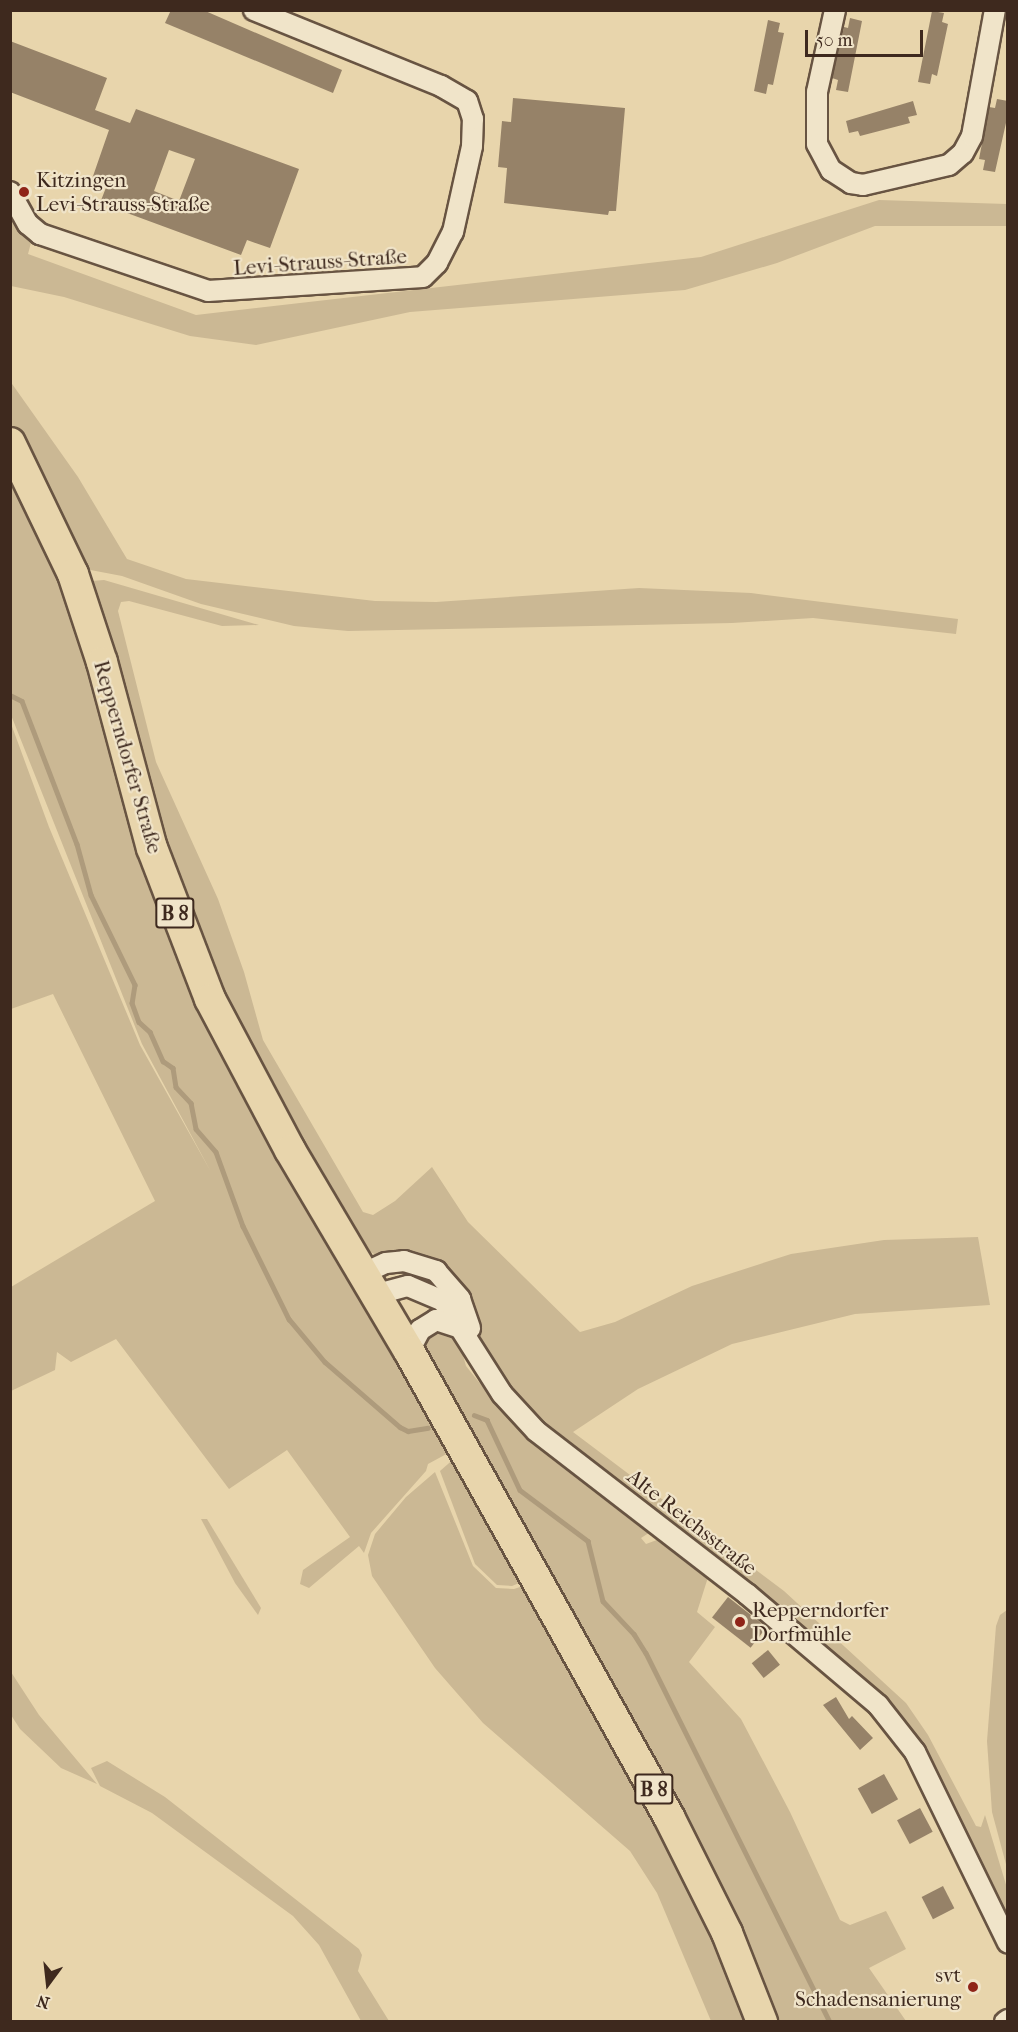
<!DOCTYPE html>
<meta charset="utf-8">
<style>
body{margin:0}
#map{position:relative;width:1018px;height:2032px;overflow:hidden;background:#e8d5ac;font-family:"IM FELL French Canon",serif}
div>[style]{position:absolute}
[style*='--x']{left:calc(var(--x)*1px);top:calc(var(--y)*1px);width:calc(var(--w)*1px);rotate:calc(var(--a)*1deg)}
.green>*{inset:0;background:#cbb894}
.stream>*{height:4.5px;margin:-2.25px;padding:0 2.25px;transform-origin:2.25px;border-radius:2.25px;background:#ae9b7c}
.building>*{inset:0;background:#968268;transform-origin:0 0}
.roads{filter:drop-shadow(2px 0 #685442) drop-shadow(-2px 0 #685442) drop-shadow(0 2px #685442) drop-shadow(0 -2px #685442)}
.minor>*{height:20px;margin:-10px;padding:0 10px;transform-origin:10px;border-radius:10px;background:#f0e4c9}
.primary>*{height:30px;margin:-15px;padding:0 15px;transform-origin:15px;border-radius:15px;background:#e8d5ac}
.dots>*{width:16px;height:16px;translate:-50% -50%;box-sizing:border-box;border:3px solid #f0e4c9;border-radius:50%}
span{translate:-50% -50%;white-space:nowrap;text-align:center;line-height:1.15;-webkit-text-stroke:4.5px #f0e4c9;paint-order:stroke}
.shield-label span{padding:2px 4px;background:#f0e4c9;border:2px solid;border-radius:4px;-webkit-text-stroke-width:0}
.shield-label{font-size:20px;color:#3e291e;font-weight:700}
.poi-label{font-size:21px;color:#3e291e}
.left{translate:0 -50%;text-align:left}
.right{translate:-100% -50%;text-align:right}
.street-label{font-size:21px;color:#3e291e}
.frame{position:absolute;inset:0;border:12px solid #3e291e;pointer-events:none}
.north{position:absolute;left:18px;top:1954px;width:60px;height:60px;-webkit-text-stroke:4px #f0e4c9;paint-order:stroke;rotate:195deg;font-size:16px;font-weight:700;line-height:24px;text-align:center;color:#3e291e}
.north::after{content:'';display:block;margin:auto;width:21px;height:27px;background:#3e291e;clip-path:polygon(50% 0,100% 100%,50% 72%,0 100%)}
.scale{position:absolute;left:805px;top:30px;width:118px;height:27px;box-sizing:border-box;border:3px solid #3e291e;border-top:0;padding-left:8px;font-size:18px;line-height:21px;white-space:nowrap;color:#3e291e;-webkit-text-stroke:4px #f0e4c9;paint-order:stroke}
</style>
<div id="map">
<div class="green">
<i style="clip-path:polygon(11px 200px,33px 235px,28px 254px,196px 315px,701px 257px,879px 200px,1007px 204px,1007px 226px,875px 226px,777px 263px,685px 290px,410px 312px,256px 345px,190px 336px,64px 297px,11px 286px)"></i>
<i style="clip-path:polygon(10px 381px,78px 477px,127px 559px,186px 579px,375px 601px,436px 602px,639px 588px,751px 593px,958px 619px,956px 634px,813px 618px,732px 623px,348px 631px,294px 626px,201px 604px,122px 576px,80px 568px,11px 433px)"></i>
<i style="clip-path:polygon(11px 459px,53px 543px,145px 852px,452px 1451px,428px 1464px,426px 1471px,371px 1533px,364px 1553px,359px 1546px,309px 1588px,300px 1584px,303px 1570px,350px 1537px,287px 1450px,229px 1489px,116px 1339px,71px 1362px,57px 1352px,55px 1370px,11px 1391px,11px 1287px,155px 1201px,53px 994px,11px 1009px,10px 721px,49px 827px,140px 1045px,211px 1172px,142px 1044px,11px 715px)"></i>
<i style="clip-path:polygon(104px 580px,259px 625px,222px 626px,129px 601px,121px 602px,118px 611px,156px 762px,218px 899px,244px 972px,263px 1040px,363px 1212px,373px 1215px,395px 1201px,432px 1167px,468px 1222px,580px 1332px,615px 1322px,692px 1286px,791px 1254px,884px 1240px,978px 1237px,990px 1305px,855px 1314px,732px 1344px,638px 1389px,573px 1432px,784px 1591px,906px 1703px,928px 1735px,976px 1826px,981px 1827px,985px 1815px,1007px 1888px,1007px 1929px,915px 1743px,538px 1427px,482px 1351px,463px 1294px,451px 1279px,384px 1260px,356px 1243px,199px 960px,88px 588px,92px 581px)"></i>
<i style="clip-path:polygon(438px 1324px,465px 1344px,461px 1348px,466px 1366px,486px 1391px,498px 1395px,655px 1529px,641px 1538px,646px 1544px,665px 1537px,710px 1571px,697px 1612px,715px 1627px,689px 1662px,741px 1719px,790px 1812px,840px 1920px,850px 1925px,886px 1911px,906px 1949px,869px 1968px,906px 2021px,770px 2021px,418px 1351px,423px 1333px)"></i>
<i style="clip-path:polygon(456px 1457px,524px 1581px,512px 1586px,497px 1585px,475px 1564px,440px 1471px)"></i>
<i style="clip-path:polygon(435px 1472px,473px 1566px,496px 1588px,514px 1589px,526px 1585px,616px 1728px,754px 2021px,711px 2021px,657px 1893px,630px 1851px,483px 1723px,435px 1668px,372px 1576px,368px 1555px,375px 1534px,406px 1497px)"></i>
<i style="clip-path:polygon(201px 1519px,207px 1519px,261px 1608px,258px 1615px,235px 1583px)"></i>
<i style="clip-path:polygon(1007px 1610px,1007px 1868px,992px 1812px,987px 1741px,996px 1626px,1000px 1615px)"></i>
<i style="clip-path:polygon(11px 1672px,39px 1715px,97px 1784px,61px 1768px,20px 1729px,11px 1715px)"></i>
<i style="clip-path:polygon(107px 1761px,165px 1797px,359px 1949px,362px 1955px,358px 1971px,389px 2021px,361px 2021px,319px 1945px,293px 1916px,152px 1813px,100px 1786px,91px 1768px)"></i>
</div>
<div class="stream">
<i style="--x:10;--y:695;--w:13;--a:27"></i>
<i style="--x:22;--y:701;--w:153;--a:69"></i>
<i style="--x:77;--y:844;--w:53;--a:74.6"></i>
<i style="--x:91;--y:895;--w:100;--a:63.9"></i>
<i style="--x:135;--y:985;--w:18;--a:99"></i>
<i style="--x:132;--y:1003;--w:20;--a:70"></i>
<i style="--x:139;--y:1022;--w:15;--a:42"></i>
<i style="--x:150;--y:1032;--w:32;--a:66"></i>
<i style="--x:163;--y:1061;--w:12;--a:35"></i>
<i style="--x:173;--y:1068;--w:19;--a:81"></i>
<i style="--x:176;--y:1087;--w:22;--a:47"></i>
<i style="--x:191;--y:1103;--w:26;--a:79"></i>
<i style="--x:196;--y:1129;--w:30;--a:49"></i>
<i style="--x:216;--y:1152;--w:79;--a:70"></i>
<i style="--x:243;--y:1226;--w:104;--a:63.7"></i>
<i style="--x:289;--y:1319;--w:56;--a:50.1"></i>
<i style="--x:325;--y:1362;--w:99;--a:40.9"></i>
<i style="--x:400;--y:1427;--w:9;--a:27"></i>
<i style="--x:408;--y:1431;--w:20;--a:-9"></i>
<i style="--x:474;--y:1415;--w:14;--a:21"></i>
<i style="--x:487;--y:1420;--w:77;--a:64.8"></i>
<i style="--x:520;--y:1490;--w:85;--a:36.9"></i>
<i style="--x:588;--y:1541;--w:62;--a:76"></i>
<i style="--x:603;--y:1601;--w:45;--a:46.8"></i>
<i style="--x:634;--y:1634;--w:22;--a:58"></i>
<i style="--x:646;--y:1653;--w:412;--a:63.5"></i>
</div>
<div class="building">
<i style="clip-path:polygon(171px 10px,203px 10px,342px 70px,333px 93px,165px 23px)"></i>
<i style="clip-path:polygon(932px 11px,944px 13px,942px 22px,948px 24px,937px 76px,932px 74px,930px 84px,918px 82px)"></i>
<i style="clip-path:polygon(850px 18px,862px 21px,848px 92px,836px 90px,838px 80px,832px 78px,844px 27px,848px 28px)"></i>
<i style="clip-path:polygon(768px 20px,780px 23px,778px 32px,784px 33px,773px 85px,768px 84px,766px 94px,754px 91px)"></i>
<i style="clip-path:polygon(evenodd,10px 41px,107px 78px,95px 110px,130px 123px,136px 109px,299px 169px,270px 248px,247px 240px,241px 255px,100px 203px,107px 185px,92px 179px,109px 130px,10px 92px,10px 41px,169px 150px,195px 159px,179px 201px,154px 191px,169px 150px)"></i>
<i style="clip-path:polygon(513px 98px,625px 108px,616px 211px,609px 211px,608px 215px,504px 203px,507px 168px,498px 167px,502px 121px,511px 122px)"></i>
<i style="clip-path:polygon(997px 99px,1008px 101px,1008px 114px,995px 172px,983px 170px,985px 160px,979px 159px,989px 107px,995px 108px)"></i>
<i style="clip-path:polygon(913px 101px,917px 115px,908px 117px,910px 123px,860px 136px,858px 131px,849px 133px,846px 121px)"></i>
<i style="left:728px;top:1597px;width:49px;height:26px;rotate:38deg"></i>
<i style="left:768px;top:1650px;width:19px;height:21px;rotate:51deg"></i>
<i style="clip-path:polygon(836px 1697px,849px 1719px,852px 1716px,873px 1738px,860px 1750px,823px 1705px)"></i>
<i style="left:884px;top:1774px;width:29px;height:30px;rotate:61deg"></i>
<i style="left:920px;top:1808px;width:27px;height:26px;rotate:62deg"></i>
<i style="left:943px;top:1886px;width:25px;height:24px;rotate:63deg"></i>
</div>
<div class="roads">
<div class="minor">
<i style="--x:835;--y:10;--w:84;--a:102.4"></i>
<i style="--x:817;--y:92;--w:52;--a:90"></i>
<i style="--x:817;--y:144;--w:30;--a:62"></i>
<i style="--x:831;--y:170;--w:24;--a:33"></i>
<i style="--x:851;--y:183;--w:12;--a:9"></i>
<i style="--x:863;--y:185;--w:88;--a:-13.1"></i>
<i style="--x:949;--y:165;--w:18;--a:-41"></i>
<i style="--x:963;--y:153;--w:19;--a:-62"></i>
<i style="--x:972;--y:136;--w:128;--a:-79.7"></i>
<i style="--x:10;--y:192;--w:37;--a:61"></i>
<i style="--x:28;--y:224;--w:16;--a:40"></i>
<i style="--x:40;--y:234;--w:177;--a:18.7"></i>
<i style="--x:208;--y:291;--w:215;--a:-3.7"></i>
<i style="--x:423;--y:277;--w:20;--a:-45"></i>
<i style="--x:437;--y:263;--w:35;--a:-63"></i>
<i style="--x:453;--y:232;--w:88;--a:-77.5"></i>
<i style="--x:472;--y:146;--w:27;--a:-88"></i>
<i style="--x:473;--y:119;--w:19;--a:-108"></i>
<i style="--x:467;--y:101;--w:30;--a:-150"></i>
<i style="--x:441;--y:86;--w:202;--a:-157.9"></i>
<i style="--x:362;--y:1274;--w:26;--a:-25"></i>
<i style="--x:386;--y:1263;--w:18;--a:-6"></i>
<i style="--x:404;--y:1261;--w:34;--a:17"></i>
<i style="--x:436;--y:1271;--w:37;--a:49"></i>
<i style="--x:460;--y:1299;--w:31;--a:71"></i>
<i style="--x:374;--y:1295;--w:35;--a:-15"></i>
<i style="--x:408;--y:1286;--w:38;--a:23"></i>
<i style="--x:443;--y:1301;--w:110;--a:57.6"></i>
<i style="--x:502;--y:1394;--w:50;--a:47.4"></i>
<i style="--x:536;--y:1431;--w:267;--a:37.7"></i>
<i style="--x:747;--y:1594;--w:172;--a:40.3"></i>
<i style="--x:878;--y:1705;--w:60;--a:51.8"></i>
<i style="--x:915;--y:1752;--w:212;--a:64"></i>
<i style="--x:409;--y:1351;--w:24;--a:-62"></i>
<i style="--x:420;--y:1330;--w:19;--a:-32"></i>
<i style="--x:436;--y:1320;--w:25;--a:18"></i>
<i style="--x:1005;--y:2022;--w:4;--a:-34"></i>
</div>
<div class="primary">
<i style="--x:10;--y:443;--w:145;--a:64.3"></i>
<i style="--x:73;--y:574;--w:93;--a:71.8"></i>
<i style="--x:102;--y:662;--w:193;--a:75"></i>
<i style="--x:152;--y:848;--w:162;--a:69"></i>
<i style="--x:210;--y:999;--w:171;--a:62.1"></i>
<i style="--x:290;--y:1150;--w:234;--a:59.4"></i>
<i style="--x:409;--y:1351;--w:534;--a:60.84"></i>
<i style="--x:669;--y:1817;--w:130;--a:63.4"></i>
<i style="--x:727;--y:1933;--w:96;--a:68.5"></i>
</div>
</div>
<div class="dots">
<i style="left:24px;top:192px;background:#8f2418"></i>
<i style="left:740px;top:1622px;background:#8f2418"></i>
<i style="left:973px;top:1987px;background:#8f2418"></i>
</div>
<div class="shield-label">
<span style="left:175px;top:913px">B 8</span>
<span style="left:654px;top:1789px">B 8</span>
</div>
<div class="poi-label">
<span class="left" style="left:36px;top:192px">Kitzingen<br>Levi-Strauss-Straße</span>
<span class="left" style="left:752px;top:1622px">Repperndorfer<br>Dorfmühle</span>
<span class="right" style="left:961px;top:1987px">svt<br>Schadensanierung</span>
</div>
<div class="street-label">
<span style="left:320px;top:262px;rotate:-4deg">Levi-Strauss-Straße</span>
<span style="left:128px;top:757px;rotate:74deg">Repperndorfer Straße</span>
<span style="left:692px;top:1522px;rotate:38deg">Alte Reichsstraße</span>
</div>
<div class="frame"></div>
<div class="north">N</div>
<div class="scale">50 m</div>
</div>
